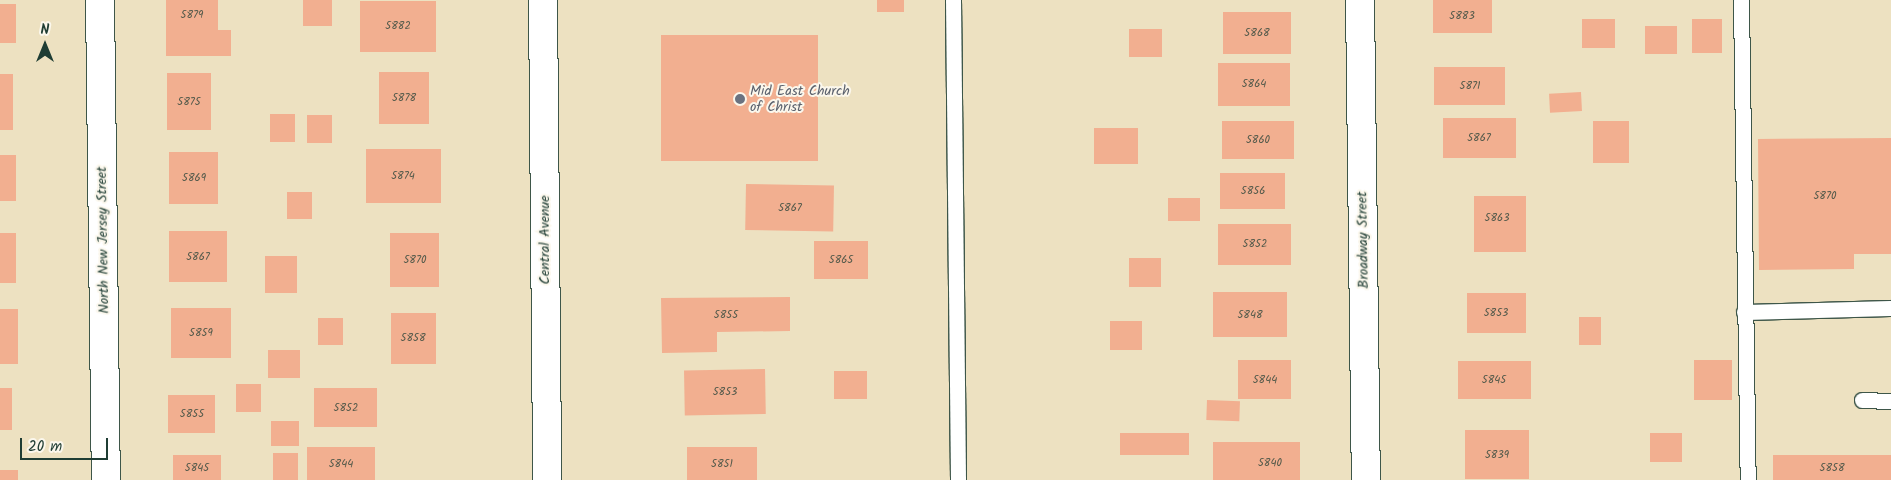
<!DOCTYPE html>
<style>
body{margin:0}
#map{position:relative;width:1891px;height:480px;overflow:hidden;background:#ede1c1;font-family:Kalam,sans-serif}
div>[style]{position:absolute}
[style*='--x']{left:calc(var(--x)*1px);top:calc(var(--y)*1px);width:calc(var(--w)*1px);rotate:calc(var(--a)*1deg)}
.building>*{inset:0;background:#f2af90;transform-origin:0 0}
.roads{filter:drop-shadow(1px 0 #3e5649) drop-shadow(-1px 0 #3e5649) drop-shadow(0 1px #3e5649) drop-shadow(0 -1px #3e5649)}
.lane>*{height:15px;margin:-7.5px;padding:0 7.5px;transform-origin:7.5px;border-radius:7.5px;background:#fff}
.street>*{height:28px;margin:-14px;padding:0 14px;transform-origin:14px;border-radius:14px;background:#fff}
.secondary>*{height:28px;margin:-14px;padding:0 14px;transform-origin:14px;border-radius:14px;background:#fff}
.dots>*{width:14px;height:14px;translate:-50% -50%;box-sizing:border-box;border:2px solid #fbf7ec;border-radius:50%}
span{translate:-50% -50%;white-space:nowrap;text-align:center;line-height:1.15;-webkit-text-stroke:4px #fbf7ec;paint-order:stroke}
.number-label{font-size:11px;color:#545a4b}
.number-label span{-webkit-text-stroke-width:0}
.worship-label{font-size:14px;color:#5b616d}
.left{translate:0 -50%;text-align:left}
.street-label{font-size:14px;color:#1f3d34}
.north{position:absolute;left:20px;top:20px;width:50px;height:50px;-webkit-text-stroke:4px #fbf7ec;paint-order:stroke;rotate:0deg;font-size:14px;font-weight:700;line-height:20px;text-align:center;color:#1f3d34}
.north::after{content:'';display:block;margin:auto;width:18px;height:22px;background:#1f3d34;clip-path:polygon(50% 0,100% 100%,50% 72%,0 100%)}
.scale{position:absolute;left:20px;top:438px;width:88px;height:22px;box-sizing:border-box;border:2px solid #1f3d34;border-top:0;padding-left:6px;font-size:15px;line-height:18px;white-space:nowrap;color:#1f3d34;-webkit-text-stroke:4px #fbf7ec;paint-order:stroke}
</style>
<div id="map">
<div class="building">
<i style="clip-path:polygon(166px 0,218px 0,218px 30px,231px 30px,231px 56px,166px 56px)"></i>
<i style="left:303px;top:0;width:29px;height:26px"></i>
<i style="left:877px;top:0;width:27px;height:12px"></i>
<i style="left:1433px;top:0;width:59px;height:33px"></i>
<i style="left:360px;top:1px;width:76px;height:51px"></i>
<i style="left:0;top:4px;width:16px;height:39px"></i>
<i style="left:1223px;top:12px;width:68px;height:42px"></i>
<i style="left:1582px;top:19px;width:33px;height:29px"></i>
<i style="left:1692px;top:19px;width:30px;height:34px"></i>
<i style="left:1645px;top:26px;width:32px;height:28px"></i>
<i style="left:1129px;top:29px;width:33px;height:28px"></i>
<i style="left:818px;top:35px;width:126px;height:157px;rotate:90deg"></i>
<i style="left:1218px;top:63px;width:72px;height:43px"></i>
<i style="left:1434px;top:67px;width:71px;height:38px"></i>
<i style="left:379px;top:72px;width:50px;height:52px"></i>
<i style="left:167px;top:73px;width:44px;height:57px"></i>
<i style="left:0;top:74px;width:13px;height:56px"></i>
<i style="left:1581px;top:92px;width:19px;height:32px;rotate:87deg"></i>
<i style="left:270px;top:114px;width:25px;height:28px"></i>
<i style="left:307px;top:115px;width:25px;height:28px"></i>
<i style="left:1443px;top:118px;width:73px;height:40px"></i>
<i style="left:1222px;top:121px;width:72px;height:38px"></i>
<i style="left:1593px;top:121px;width:36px;height:42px"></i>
<i style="left:1094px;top:128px;width:44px;height:36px"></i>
<i style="clip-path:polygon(1891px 138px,1891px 254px,1854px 254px,1854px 269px,1759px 270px,1758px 139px)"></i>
<i style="left:366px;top:149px;width:75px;height:54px"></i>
<i style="left:169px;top:152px;width:49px;height:52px"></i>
<i style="left:0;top:155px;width:16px;height:46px"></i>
<i style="left:1220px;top:173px;width:65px;height:36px"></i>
<i style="left:746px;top:184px;width:88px;height:46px;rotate:1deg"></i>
<i style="left:287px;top:192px;width:25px;height:27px"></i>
<i style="left:1474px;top:196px;width:52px;height:56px"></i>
<i style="left:1168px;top:198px;width:32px;height:23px"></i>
<i style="left:1218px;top:224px;width:73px;height:41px"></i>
<i style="left:169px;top:231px;width:58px;height:51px"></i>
<i style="left:0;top:233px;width:16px;height:50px"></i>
<i style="left:390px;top:233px;width:49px;height:54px"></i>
<i style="left:814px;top:241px;width:54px;height:38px"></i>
<i style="left:265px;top:256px;width:32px;height:37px"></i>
<i style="left:1161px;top:258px;width:29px;height:32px;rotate:90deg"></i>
<i style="left:1213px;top:292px;width:74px;height:45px"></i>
<i style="left:1467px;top:293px;width:59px;height:40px"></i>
<i style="clip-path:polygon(790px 297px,790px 331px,717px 332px,717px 352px,662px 353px,661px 298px)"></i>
<i style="left:171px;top:308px;width:60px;height:50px"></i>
<i style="left:0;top:309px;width:18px;height:55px"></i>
<i style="left:391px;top:313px;width:45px;height:51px"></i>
<i style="left:1579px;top:317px;width:22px;height:28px"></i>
<i style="left:318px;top:318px;width:25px;height:27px"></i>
<i style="left:1110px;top:321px;width:32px;height:29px"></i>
<i style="left:268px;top:350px;width:32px;height:28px"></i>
<i style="left:1238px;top:360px;width:53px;height:39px"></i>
<i style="left:1694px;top:360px;width:38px;height:40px"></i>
<i style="left:1458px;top:361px;width:73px;height:38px"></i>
<i style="left:765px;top:369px;width:45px;height:81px;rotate:89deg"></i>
<i style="left:834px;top:371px;width:33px;height:28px"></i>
<i style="left:236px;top:384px;width:25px;height:28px"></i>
<i style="left:0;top:388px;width:12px;height:42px"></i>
<i style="left:314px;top:388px;width:63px;height:39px"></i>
<i style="left:168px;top:395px;width:47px;height:38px"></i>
<i style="left:1207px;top:400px;width:33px;height:20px;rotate:2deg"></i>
<i style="left:271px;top:421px;width:28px;height:25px"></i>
<i style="left:1465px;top:430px;width:64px;height:49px"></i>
<i style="left:1120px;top:433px;width:69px;height:22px"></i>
<i style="left:1650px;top:433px;width:32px;height:29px"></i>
<i style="left:1213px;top:442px;width:87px;height:38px"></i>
<i style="left:307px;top:447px;width:68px;height:33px"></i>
<i style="left:687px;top:447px;width:70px;height:33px"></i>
<i style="left:273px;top:453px;width:25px;height:27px"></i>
<i style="left:173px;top:455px;width:48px;height:25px"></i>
<i style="left:1773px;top:455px;width:118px;height:25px"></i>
<i style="left:0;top:470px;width:18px;height:10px"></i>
</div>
<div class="roads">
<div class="lane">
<i style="--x:953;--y:0;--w:480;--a:89.4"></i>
<i style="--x:1741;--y:0;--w:480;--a:89.2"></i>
<i style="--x:1744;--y:312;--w:147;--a:-1.6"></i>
<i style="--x:1862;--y:400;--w:29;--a:2"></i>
</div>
<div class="street">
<i style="--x:100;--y:0;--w:480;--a:89.3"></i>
<i style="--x:1360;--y:0;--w:480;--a:89.3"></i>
</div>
<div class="secondary">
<i style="--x:543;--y:0;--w:480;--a:89.5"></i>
</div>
</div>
<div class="dots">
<i style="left:740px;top:99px;background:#6b7280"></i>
</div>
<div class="number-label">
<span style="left:192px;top:15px">5879</span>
<span style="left:1462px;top:16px">5883</span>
<span style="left:398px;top:26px">5882</span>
<span style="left:1257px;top:33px">5868</span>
<span style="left:1254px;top:84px">5864</span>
<span style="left:1470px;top:86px">5871</span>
<span style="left:404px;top:98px">5878</span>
<span style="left:189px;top:102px">5875</span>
<span style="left:1479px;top:138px">5867</span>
<span style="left:1258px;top:140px">5860</span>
<span style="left:403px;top:176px">5874</span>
<span style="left:194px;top:178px">5869</span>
<span style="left:1253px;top:191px">5856</span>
<span style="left:1825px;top:196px">5870</span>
<span style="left:790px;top:208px">5867</span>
<span style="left:1497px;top:218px">5863</span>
<span style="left:1255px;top:244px">5852</span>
<span style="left:198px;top:257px">5867</span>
<span style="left:415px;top:260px">5870</span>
<span style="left:841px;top:260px">5865</span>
<span style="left:1496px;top:313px">5853</span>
<span style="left:726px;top:315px">5855</span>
<span style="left:1250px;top:315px">5848</span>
<span style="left:201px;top:333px">5859</span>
<span style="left:413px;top:338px">5858</span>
<span style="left:1265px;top:380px">5844</span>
<span style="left:1494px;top:380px">5845</span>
<span style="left:725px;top:392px">5853</span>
<span style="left:346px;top:408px">5852</span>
<span style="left:192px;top:414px">5855</span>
<span style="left:1497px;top:455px">5839</span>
<span style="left:1270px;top:463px">5840</span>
<span style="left:341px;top:464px">5844</span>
<span style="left:722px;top:464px">5851</span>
<span style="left:197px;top:468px">5845</span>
<span style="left:1832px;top:468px">5858</span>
</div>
<div class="worship-label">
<span class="left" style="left:750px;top:99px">Mid East Church<br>of Christ</span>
</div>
<div class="street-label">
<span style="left:103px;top:240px;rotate:-91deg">North New Jersey Street</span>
<span style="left:545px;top:240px;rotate:-90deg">Central Avenue</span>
<span style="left:1363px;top:240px;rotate:-91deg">Broadway Street</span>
</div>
<div class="north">N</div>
<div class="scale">20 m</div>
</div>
